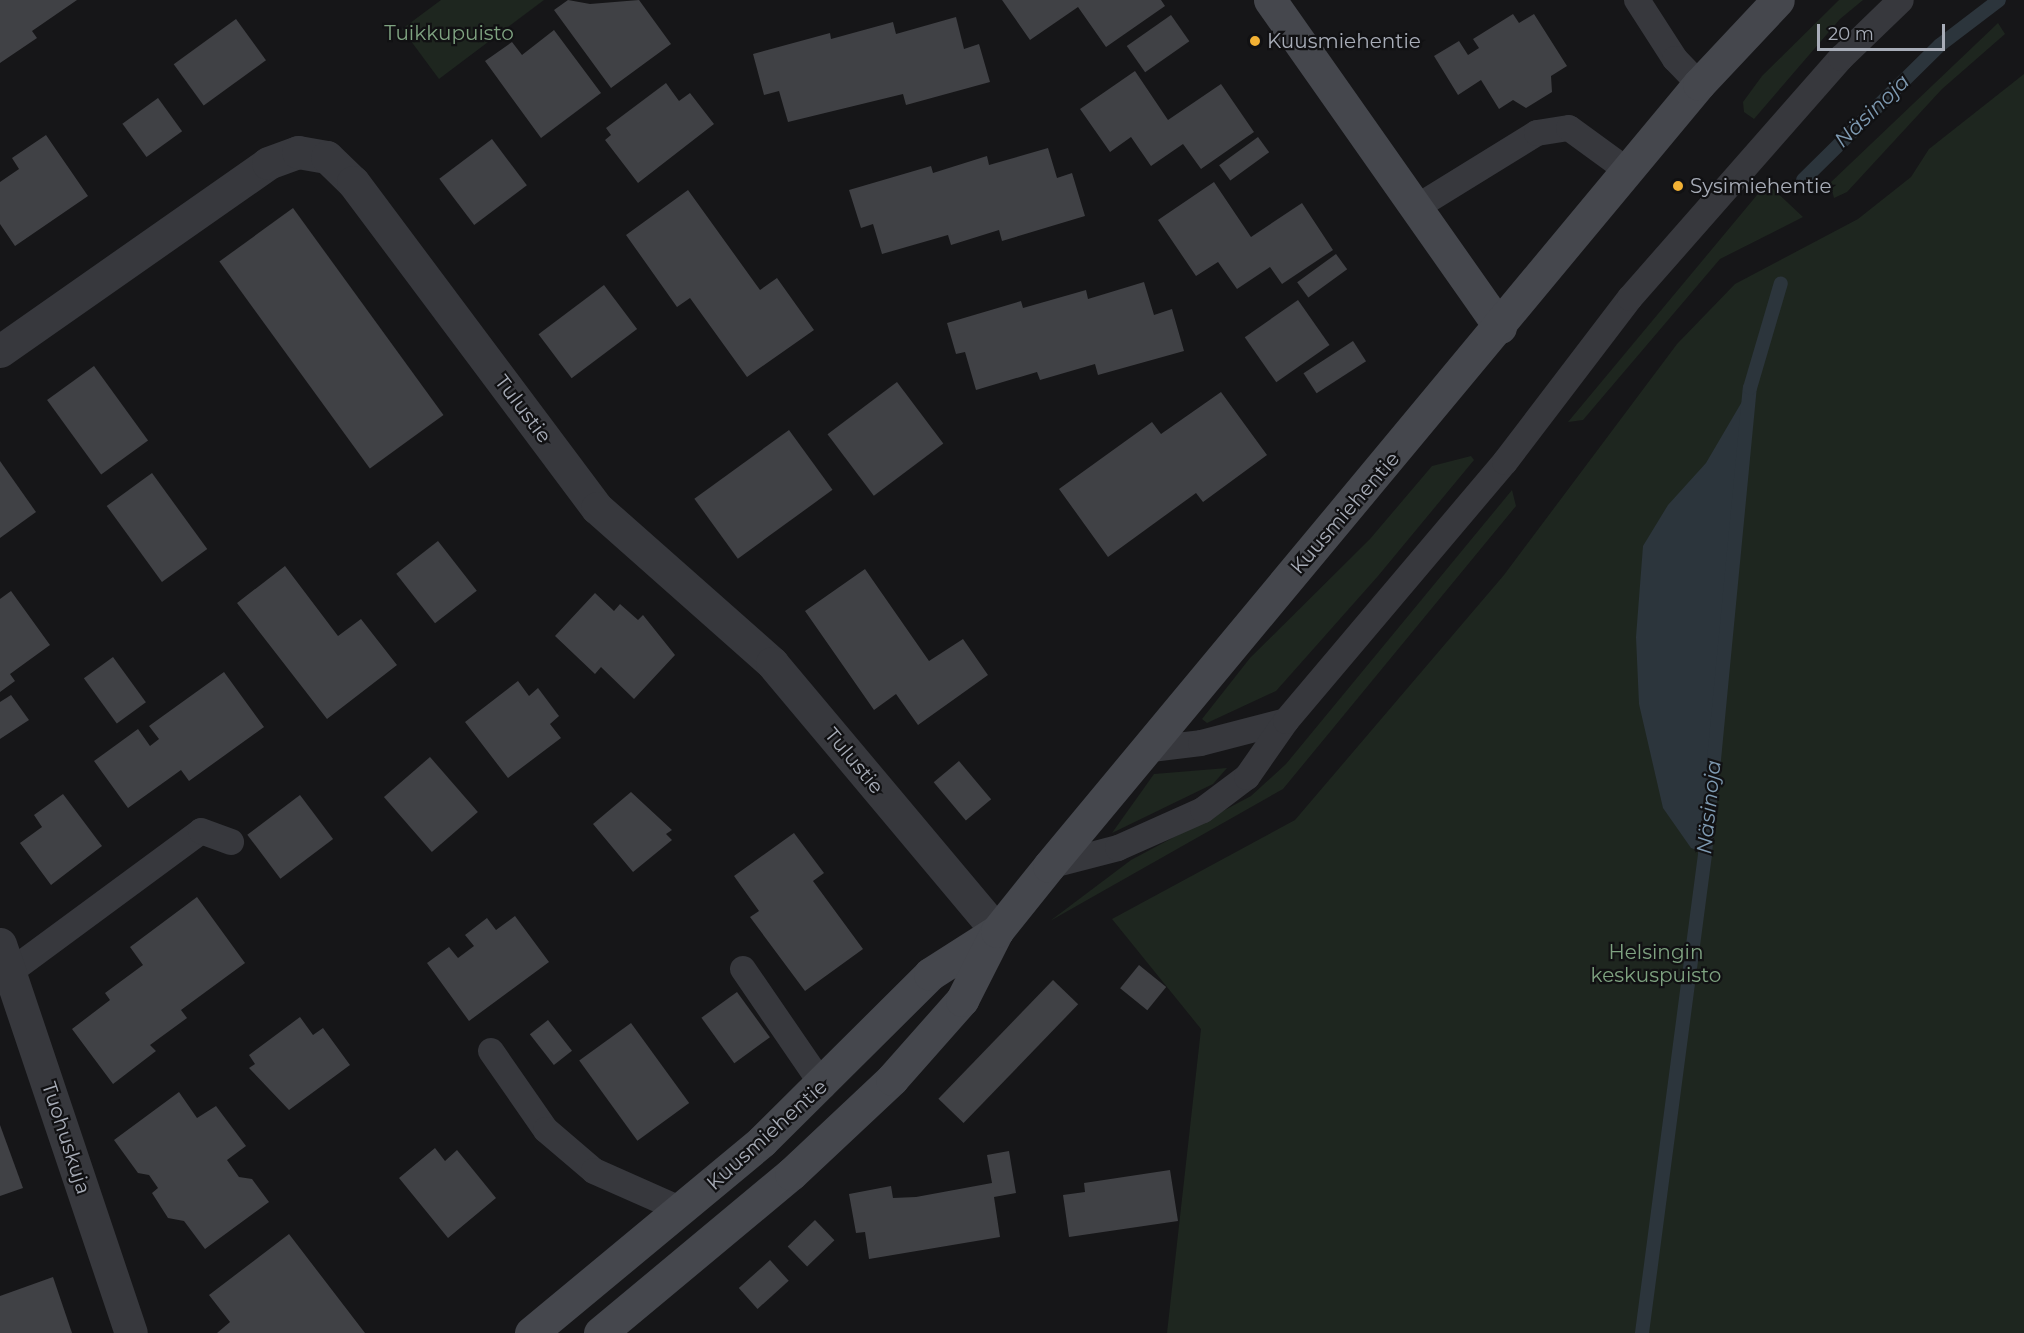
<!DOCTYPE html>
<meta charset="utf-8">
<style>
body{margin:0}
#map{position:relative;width:2024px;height:1333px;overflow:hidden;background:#161618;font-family:Montserrat,sans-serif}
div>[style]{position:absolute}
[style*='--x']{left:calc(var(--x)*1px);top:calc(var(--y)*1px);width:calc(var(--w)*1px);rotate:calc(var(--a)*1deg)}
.green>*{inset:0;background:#1e261f}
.water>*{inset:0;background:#2c353c}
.stream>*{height:14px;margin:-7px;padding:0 7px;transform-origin:7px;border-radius:7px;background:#2c353c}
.building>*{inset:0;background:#404145;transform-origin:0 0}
.lane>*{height:26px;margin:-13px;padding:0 13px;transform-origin:13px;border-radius:13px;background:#37383d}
.street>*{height:33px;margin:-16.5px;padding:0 16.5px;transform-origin:16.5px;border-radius:16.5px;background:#37383d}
.secondary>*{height:33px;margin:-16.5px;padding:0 16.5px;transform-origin:16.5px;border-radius:16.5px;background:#45474d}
.dots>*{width:16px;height:16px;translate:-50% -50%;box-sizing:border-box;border:3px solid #111113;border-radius:50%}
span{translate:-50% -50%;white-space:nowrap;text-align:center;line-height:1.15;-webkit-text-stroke:4.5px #111113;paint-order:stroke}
.park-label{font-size:20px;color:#7fa381}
.poi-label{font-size:20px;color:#a8adb8}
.left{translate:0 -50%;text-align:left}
.street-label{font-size:20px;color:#a8adb8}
.water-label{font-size:21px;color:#7f9bb3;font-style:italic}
.scale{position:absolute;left:1817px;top:24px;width:128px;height:27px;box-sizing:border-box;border:3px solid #a8adb8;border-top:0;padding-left:8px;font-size:18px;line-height:21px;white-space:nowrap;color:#a8adb8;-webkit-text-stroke:4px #111113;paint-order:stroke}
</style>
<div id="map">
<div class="green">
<i style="clip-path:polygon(441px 0,544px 0,439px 79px,402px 29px)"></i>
<i style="clip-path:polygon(1839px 0,1863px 0,1840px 19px,1754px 119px,1744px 112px,1743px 102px,1762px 76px)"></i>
<i style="clip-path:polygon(1998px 23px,2005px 34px,1942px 89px,1847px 192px,1834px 198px,1830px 183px)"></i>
<i style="clip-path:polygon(2024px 74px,2024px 1333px,1167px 1333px,1201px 1029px,1112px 919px,1295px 820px,1504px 575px,1677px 344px,1735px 284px,1858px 219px,1911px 177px,1929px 149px)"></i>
<i style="clip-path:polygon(1767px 183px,1803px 217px,1720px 259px,1583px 420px,1568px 422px)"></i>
<i style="clip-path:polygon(1471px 456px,1474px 460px,1378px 576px,1276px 691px,1207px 723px,1202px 719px,1250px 658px,1370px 539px,1432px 466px)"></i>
<i style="clip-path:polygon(1512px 490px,1516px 506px,1283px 789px,1050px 921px,1131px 860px,1251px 796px,1286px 764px)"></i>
<i style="clip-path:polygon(1227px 768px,1213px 784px,1112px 833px,1154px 774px)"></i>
</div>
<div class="water">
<i style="clip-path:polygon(1750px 388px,1705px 853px,1691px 848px,1663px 808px,1639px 704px,1636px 637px,1643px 546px,1668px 505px,1706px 463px)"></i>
</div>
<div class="stream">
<i style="--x:1803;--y:180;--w:192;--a:-44.6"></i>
<i style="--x:1940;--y:45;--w:74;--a:-37.3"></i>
<i style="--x:1642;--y:1333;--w:484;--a:-82.5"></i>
<i style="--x:1705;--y:853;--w:467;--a:-84.5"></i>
<i style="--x:1750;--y:388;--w:109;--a:-73.6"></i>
</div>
<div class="building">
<i style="clip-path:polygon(0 0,77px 0,32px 31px,37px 38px,0 63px)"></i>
<i style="clip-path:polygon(568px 0,590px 4px,639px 0,671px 44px,611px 88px,554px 10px)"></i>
<i style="clip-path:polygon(1002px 0,1161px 0,1165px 6px,1106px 47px,1078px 7px,1030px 40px)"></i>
<i style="clip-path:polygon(1513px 14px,1519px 23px,1534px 14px,1567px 66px,1551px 76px,1552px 92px,1526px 108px,1513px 100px,1499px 109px,1481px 80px,1458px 95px,1434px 56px,1459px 41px,1468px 55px,1479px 48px,1473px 39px)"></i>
<i style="left:1171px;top:15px;width:32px;height:54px;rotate:55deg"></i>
<i style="clip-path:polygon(956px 17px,964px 49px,979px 44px,990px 82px,906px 105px,903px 94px,788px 122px,779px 91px,764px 95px,753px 54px,830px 33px,831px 39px,893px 22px,896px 34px)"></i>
<i style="left:236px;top:19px;width:51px;height:77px;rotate:54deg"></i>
<i style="clip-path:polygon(554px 30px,601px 93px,541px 138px,485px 61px,512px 42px,522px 55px)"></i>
<i style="clip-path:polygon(1135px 71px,1168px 120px,1221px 84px,1254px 132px,1201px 169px,1183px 144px,1151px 166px,1131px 137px,1110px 152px,1080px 109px)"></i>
<i style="clip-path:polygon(666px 83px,679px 101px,690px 93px,714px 124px,638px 183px,605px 140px,611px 135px,606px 128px)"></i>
<i style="left:158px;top:98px;width:41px;height:44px;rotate:54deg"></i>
<i style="clip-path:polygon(46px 135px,88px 196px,15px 246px,0 224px,0 182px,19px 169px,12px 158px)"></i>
<i style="left:1258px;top:137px;width:19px;height:48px;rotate:54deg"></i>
<i style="left:492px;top:139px;width:58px;height:66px;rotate:53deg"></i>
<i style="clip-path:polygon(1048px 148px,1057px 178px,1072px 173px,1085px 216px,1002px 241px,999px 230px,951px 245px,948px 235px,882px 254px,873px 224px,861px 228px,849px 190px,931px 166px,933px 173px,987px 156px,989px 165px)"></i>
<i style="clip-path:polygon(1214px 182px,1251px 237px,1302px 203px,1333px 250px,1282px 284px,1270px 267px,1237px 289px,1218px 262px,1196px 276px,1158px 220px)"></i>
<i style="clip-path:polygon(688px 190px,760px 290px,777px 278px,814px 330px,747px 377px,690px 298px,677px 307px,626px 235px)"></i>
<i style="left:293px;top:208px;width:256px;height:91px;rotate:54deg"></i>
<i style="left:1336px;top:254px;width:19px;height:48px;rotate:54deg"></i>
<i style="clip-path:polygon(1144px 282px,1154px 315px,1172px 309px,1184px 351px,1098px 375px,1095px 364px,1040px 380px,1037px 372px,976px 390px,965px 352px,956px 354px,947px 323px,1021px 301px,1023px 308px,1086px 290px,1088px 299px)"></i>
<i style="left:604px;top:285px;width:55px;height:82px;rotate:53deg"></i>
<i style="left:1298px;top:300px;width:55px;height:65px;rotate:55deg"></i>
<i style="left:1353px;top:341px;width:24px;height:59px;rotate:57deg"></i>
<i style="left:94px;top:366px;width:92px;height:58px;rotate:54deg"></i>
<i style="left:897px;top:382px;width:77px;height:87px;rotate:53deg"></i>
<i style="clip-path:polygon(1221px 392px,1267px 455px,1203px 502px,1196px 493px,1108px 557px,1059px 489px,1152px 422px,1161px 434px)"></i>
<i style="left:789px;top:430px;width:74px;height:117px;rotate:54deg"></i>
<i style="clip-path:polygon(0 461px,36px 512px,0 538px)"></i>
<i style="left:152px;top:473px;width:94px;height:56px;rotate:54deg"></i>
<i style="left:438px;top:541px;width:63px;height:53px;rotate:52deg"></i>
<i style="clip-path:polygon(285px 566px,338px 636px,361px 619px,397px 665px,327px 719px,237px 603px)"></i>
<i style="clip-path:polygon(865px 569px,929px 661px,963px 639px,988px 675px,918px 725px,896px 694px,874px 710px,805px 611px)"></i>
<i style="clip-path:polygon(11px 591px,50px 645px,10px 674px,15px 681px,0 692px,0 599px)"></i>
<i style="clip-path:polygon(595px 593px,614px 611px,620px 604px,638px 620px,643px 615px,675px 655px,634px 699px,601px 667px,595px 674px,555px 636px)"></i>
<i style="left:113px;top:657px;width:56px;height:36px;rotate:54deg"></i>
<i style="clip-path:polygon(224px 672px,264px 727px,189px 781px,181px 770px,128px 808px,94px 761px,138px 729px,150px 746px,159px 739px,149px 726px)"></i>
<i style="clip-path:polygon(518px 681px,529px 696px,538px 688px,559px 716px,550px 724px,561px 738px,508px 778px,465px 722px)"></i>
<i style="clip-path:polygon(11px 695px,29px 720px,0 739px,0 702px)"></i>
<i style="left:430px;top:757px;width:73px;height:61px;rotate:49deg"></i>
<i style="left:959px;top:761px;width:50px;height:33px;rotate:50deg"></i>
<i style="clip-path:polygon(631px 792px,672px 830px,666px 834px,672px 840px,633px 872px,593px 824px)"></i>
<i style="clip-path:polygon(63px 794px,102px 846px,51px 885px,20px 843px,42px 827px,34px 815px)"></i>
<i style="left:300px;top:795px;width:55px;height:66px;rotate:53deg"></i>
<i style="clip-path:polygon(794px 833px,824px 873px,813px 881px,863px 949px,805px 991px,750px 917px,759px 911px,734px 876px)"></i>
<i style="clip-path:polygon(197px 897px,245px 963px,181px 1010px,187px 1018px,150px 1045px,156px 1051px,113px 1084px,72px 1029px,110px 1000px,105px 993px,143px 965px,130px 947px)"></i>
<i style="clip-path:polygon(515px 916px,549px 962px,469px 1021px,427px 963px,449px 947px,458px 958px,474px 946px,465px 935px,487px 918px,496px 930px)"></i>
<i style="left:1139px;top:965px;width:35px;height:30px;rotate:39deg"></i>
<i style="left:1053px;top:980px;width:35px;height:165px;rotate:44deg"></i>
<i style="left:737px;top:992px;width:56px;height:44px;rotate:54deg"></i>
<i style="clip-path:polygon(300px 1017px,313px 1035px,323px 1028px,350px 1065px,289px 1110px,249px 1068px,255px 1064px,249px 1055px)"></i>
<i style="left:548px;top:1020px;width:39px;height:23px;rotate:52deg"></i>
<i style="left:631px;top:1023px;width:99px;height:64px;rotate:54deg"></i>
<i style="clip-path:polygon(179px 1092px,197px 1118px,216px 1106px,246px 1146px,227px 1160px,239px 1177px,252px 1179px,269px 1202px,205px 1249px,184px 1221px,168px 1218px,152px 1193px,158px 1188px,149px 1175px,138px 1173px,114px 1140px)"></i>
<i style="clip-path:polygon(0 1125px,23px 1188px,0 1196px)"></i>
<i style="clip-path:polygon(435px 1148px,445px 1161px,457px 1150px,496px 1198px,448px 1238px,399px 1178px)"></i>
<i style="clip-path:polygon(1009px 1151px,1016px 1193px,994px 1197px,1000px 1237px,869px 1259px,865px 1232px,856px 1233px,849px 1194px,891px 1186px,893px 1198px,916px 1197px,992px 1183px,987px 1155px)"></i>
<i style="clip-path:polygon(1170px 1170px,1178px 1221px,1069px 1237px,1063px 1195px,1085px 1192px,1084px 1183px)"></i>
<i style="left:815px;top:1220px;width:28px;height:38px;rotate:46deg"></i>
<i style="clip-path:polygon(289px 1234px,365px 1333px,217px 1333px,230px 1322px,209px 1295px)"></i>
<i style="left:770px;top:1260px;width:28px;height:42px;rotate:48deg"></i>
<i style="clip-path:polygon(53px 1277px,72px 1333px,0 1333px,0 1296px)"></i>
</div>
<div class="lane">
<i style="--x:1637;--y:0;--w:70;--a:57.2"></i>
<i style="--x:1675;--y:59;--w:35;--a:46"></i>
<i style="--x:1417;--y:207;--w:141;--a:-31.7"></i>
<i style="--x:1537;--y:133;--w:32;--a:-9"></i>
<i style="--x:1569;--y:128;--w:73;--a:36.1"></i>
<i style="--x:1143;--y:750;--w:58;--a:-6.9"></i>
<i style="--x:1201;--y:743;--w:88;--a:-14.5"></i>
<i style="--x:1049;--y:866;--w:71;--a:-14.6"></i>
<i style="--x:1118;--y:848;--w:93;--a:-24.1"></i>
<i style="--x:1203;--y:810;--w:55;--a:-36.9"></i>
<i style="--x:1247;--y:777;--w:68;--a:-55.1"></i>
<i style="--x:1286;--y:721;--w:339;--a:-49.8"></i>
<i style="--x:1505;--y:462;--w:206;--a:-52.7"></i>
<i style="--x:1630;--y:298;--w:320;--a:-48.7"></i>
<i style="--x:1841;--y:58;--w:83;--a:-44"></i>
<i style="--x:743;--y:969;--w:142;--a:55.6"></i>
<i style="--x:10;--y:972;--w:237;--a:-36.4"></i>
<i style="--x:201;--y:831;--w:32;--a:20"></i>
<i style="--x:491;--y:1051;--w:96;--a:55.2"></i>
<i style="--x:546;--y:1130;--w:63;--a:40.5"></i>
<i style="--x:594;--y:1171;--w:96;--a:23.9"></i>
</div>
<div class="street">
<i style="--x:0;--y:351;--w:327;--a:-35"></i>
<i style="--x:268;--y:163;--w:32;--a:-20"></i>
<i style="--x:298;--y:152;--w:29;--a:10"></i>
<i style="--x:327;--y:157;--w:36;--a:44"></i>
<i style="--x:353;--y:182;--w:407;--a:53.2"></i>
<i style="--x:597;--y:508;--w:234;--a:41.5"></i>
<i style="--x:772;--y:663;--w:350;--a:50"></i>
<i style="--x:0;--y:944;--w:410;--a:71.4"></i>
</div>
<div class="secondary">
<i style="--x:1270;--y:0;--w:400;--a:54.9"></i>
<i style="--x:531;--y:1333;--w:300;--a:-39.7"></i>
<i style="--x:762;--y:1141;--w:237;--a:-44.8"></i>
<i style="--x:930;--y:974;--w:80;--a:-32.7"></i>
<i style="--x:600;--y:1333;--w:249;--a:-39.8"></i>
<i style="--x:791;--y:1174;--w:139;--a:-43.2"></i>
<i style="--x:892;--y:1079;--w:106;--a:-48.5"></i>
<i style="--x:962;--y:1000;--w:77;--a:-63.1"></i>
<i style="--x:997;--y:931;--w:83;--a:-51.3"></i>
<i style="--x:1049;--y:866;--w:1017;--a:-50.27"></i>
<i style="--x:1699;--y:84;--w:115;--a:-46.8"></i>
</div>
<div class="dots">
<i style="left:1255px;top:41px;background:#f2b134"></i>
<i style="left:1678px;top:186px;background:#f2b134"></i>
</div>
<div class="park-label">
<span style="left:449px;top:33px">Tuikkupuisto</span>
<span style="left:1656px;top:964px">Helsingin<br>keskuspuisto</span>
</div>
<div class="poi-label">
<span class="left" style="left:1267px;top:41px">Kuusmiehentie</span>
<span class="left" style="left:1690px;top:186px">Sysimiehentie</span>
</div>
<div class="street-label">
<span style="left:523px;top:409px;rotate:53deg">Tulustie</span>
<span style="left:1345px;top:513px;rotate:-49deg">Kuusmiehentie</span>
<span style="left:854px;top:761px;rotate:50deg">Tulustie</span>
<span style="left:767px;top:1135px;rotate:-42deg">Kuusmiehentie</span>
<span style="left:66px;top:1138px;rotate:72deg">Tuohuskuja</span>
</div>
<div class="water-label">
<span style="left:1872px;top:111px;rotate:-44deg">Näsinoja</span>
<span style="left:1709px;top:807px;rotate:-84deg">Näsinoja</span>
</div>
<div class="scale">20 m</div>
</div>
